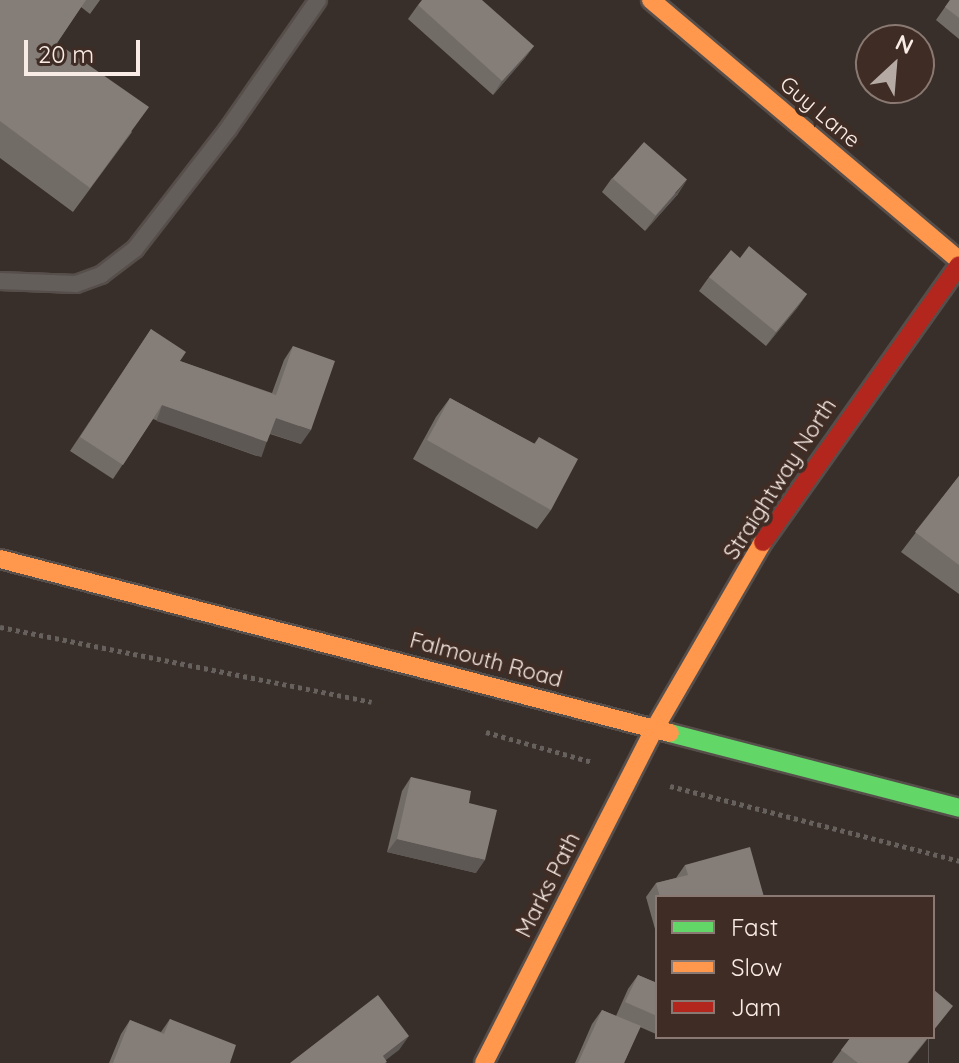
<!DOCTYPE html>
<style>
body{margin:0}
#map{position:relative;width:959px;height:1063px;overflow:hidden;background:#392f2a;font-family:Quicksand,sans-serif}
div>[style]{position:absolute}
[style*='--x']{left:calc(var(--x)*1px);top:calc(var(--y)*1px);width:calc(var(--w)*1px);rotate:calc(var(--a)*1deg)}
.path>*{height:5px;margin-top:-2.5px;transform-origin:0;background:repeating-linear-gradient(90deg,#67615e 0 4px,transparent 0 8px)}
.roads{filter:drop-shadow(2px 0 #564e4a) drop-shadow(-2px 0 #564e4a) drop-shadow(0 2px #564e4a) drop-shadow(0 -2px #564e4a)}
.lane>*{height:16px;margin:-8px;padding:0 8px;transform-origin:8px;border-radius:8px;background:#645e5a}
.fast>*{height:18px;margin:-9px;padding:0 9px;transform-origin:9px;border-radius:9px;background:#63d668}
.slow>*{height:18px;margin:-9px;padding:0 9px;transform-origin:9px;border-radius:9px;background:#ff974d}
.jam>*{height:18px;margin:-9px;padding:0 9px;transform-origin:9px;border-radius:9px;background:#b3261e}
.wall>*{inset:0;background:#726c67}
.shaded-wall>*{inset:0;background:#5d5854;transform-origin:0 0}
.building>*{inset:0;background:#857d78;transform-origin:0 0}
span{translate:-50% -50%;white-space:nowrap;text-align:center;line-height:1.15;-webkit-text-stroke:8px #3f2c24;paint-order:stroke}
.street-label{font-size:22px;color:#f9ece7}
.legend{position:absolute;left:655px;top:895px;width:280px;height:144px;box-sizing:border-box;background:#3f2c24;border:2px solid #897972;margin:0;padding:10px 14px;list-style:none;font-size:24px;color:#f9ece7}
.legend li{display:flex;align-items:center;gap:16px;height:40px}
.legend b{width:40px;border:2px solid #897972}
.north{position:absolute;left:855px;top:24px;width:80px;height:80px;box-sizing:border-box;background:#3f2c24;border:2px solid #897972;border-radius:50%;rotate:26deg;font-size:22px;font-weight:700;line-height:32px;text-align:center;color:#f9ece7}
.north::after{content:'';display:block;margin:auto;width:28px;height:36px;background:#b6aaa5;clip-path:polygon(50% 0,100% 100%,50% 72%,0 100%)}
.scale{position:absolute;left:24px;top:40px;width:116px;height:36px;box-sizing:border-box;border:4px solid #f9ece7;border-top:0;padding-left:10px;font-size:24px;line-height:28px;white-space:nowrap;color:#f9ece7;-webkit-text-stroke:6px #3f2c24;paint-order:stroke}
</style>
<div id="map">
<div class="path">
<i style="--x:0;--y:627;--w:379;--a:11.4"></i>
<i style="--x:486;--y:732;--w:110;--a:15.8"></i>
<i style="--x:670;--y:786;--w:299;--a:14.5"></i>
</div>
<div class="roads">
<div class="lane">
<i style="--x:0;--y:281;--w:76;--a:2.3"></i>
<i style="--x:76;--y:284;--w:27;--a:-20"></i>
<i style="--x:101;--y:275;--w:43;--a:-37.4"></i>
<i style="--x:135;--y:249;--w:152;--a:-52.2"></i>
<i style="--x:228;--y:129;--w:157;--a:-55.1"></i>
</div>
<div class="fast">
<i style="--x:670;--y:733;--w:299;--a:14.5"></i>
</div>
<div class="slow">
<i style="--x:651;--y:0;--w:403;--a:40.2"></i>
<i style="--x:0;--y:559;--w:692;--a:14.56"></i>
<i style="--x:484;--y:1063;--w:376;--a:-63"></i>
<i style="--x:655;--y:728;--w:215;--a:-59.9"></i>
</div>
<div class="jam">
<i style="--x:763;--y:542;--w:339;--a:-54.7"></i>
</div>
</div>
<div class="wall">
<i style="clip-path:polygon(0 0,100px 0,90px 14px,81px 7px,57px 43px,132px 132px,73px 212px,0 158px)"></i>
<i style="clip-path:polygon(950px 0,959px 0,959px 39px,936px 20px)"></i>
<i style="clip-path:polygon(418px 5px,534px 46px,524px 59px,493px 95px,408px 19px)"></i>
<i style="clip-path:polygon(612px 178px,678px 194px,645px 231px,602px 192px)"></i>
<i style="clip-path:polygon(740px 258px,807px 294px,797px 308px,766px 346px,699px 291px,709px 277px)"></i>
<i style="clip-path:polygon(151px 329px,180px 361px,272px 393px,284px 360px,293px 346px,301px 444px,270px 434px,257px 456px,153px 419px,113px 479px,70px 451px)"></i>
<i style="clip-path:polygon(450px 398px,534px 444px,539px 437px,551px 510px,537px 529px,413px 459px,436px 417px)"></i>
<i style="clip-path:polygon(959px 476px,959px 594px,901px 552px)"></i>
<i style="clip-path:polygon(411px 777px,469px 803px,476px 873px,387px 852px,402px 791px)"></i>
<i style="clip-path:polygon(685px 865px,764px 897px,657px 897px,657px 936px,646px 897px,656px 883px,676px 878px)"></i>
<i style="clip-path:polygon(638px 975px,657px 983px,656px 1034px,640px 1027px,624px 1063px,575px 1063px,592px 1024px,602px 1010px,616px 1016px,628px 989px)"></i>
<i style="clip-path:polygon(170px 1019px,230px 1063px,109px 1063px,121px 1034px,130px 1020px,161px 1032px)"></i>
<i style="clip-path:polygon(851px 1037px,929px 1037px,908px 1063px,832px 1063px)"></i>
</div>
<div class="shaded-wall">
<i style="clip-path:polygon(534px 46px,524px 59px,493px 95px,502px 81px)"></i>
<i style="clip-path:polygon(687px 180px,678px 194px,645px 231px,655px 217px)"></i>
<i style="clip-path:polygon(807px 294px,797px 308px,766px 346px,776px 332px)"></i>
<i style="left:162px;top:405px;width:111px;height:17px;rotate:19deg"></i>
<i style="clip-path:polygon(276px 418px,311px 430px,301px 444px,266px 432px)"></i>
<i style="clip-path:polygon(397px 839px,485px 860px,476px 873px,387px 852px)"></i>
<i style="clip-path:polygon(409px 1036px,399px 1050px,382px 1063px,383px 1056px)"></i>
<i style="left:928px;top:1037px;width:1px;height:33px"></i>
</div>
<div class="building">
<i style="clip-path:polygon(0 0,86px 0,57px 43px,149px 107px,90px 188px,0 121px)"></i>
<i style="clip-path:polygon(422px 0,482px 0,534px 46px,502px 81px,418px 5px)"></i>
<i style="clip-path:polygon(950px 0,959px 0,959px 18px,945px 7px)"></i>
<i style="left:644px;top:142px;width:57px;height:48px;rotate:41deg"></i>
<i style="clip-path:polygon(749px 246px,807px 294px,776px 332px,709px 277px,731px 250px,740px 258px)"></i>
<i style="clip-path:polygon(151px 329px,186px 352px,180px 361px,276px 395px,293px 346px,335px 361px,311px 430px,276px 418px,267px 442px,162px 405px,123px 465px,80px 437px)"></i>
<i style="clip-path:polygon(450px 398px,535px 444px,539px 437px,578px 459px,551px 510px,427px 440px)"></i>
<i style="clip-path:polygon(959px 476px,959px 565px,915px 532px)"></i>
<i style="clip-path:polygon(411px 777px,471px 791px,469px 803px,497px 810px,485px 860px,397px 839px)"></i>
<i style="clip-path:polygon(750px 847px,764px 897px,660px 897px,656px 883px,688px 875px,685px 865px)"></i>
<i style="clip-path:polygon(638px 975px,657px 983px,657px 1016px,625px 1002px)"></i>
<i style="clip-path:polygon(933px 989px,953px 1006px,933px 1031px)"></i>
<i style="clip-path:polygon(378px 995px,409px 1036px,383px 1056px,387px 1062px,385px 1063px,290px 1063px)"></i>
<i style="clip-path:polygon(602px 1010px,641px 1026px,624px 1063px,578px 1063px)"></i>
<i style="clip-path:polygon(170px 1019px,236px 1045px,230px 1063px,113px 1063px,130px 1020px,164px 1034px)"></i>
<i style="clip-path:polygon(851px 1037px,928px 1037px,907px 1063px,858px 1063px,841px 1050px)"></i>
</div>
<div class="street-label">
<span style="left:820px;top:112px;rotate:40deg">Guy Lane</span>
<span style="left:780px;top:479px;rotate:-57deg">Straightway North</span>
<span style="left:486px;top:660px;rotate:15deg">Falmouth Road</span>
<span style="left:548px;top:885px;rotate:-63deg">Marks Path</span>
</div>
<ul class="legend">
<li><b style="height:10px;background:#63d668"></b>Fast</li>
<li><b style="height:10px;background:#ff974d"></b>Slow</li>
<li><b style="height:10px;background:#b3261e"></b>Jam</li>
</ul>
<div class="north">N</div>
<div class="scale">20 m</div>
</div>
